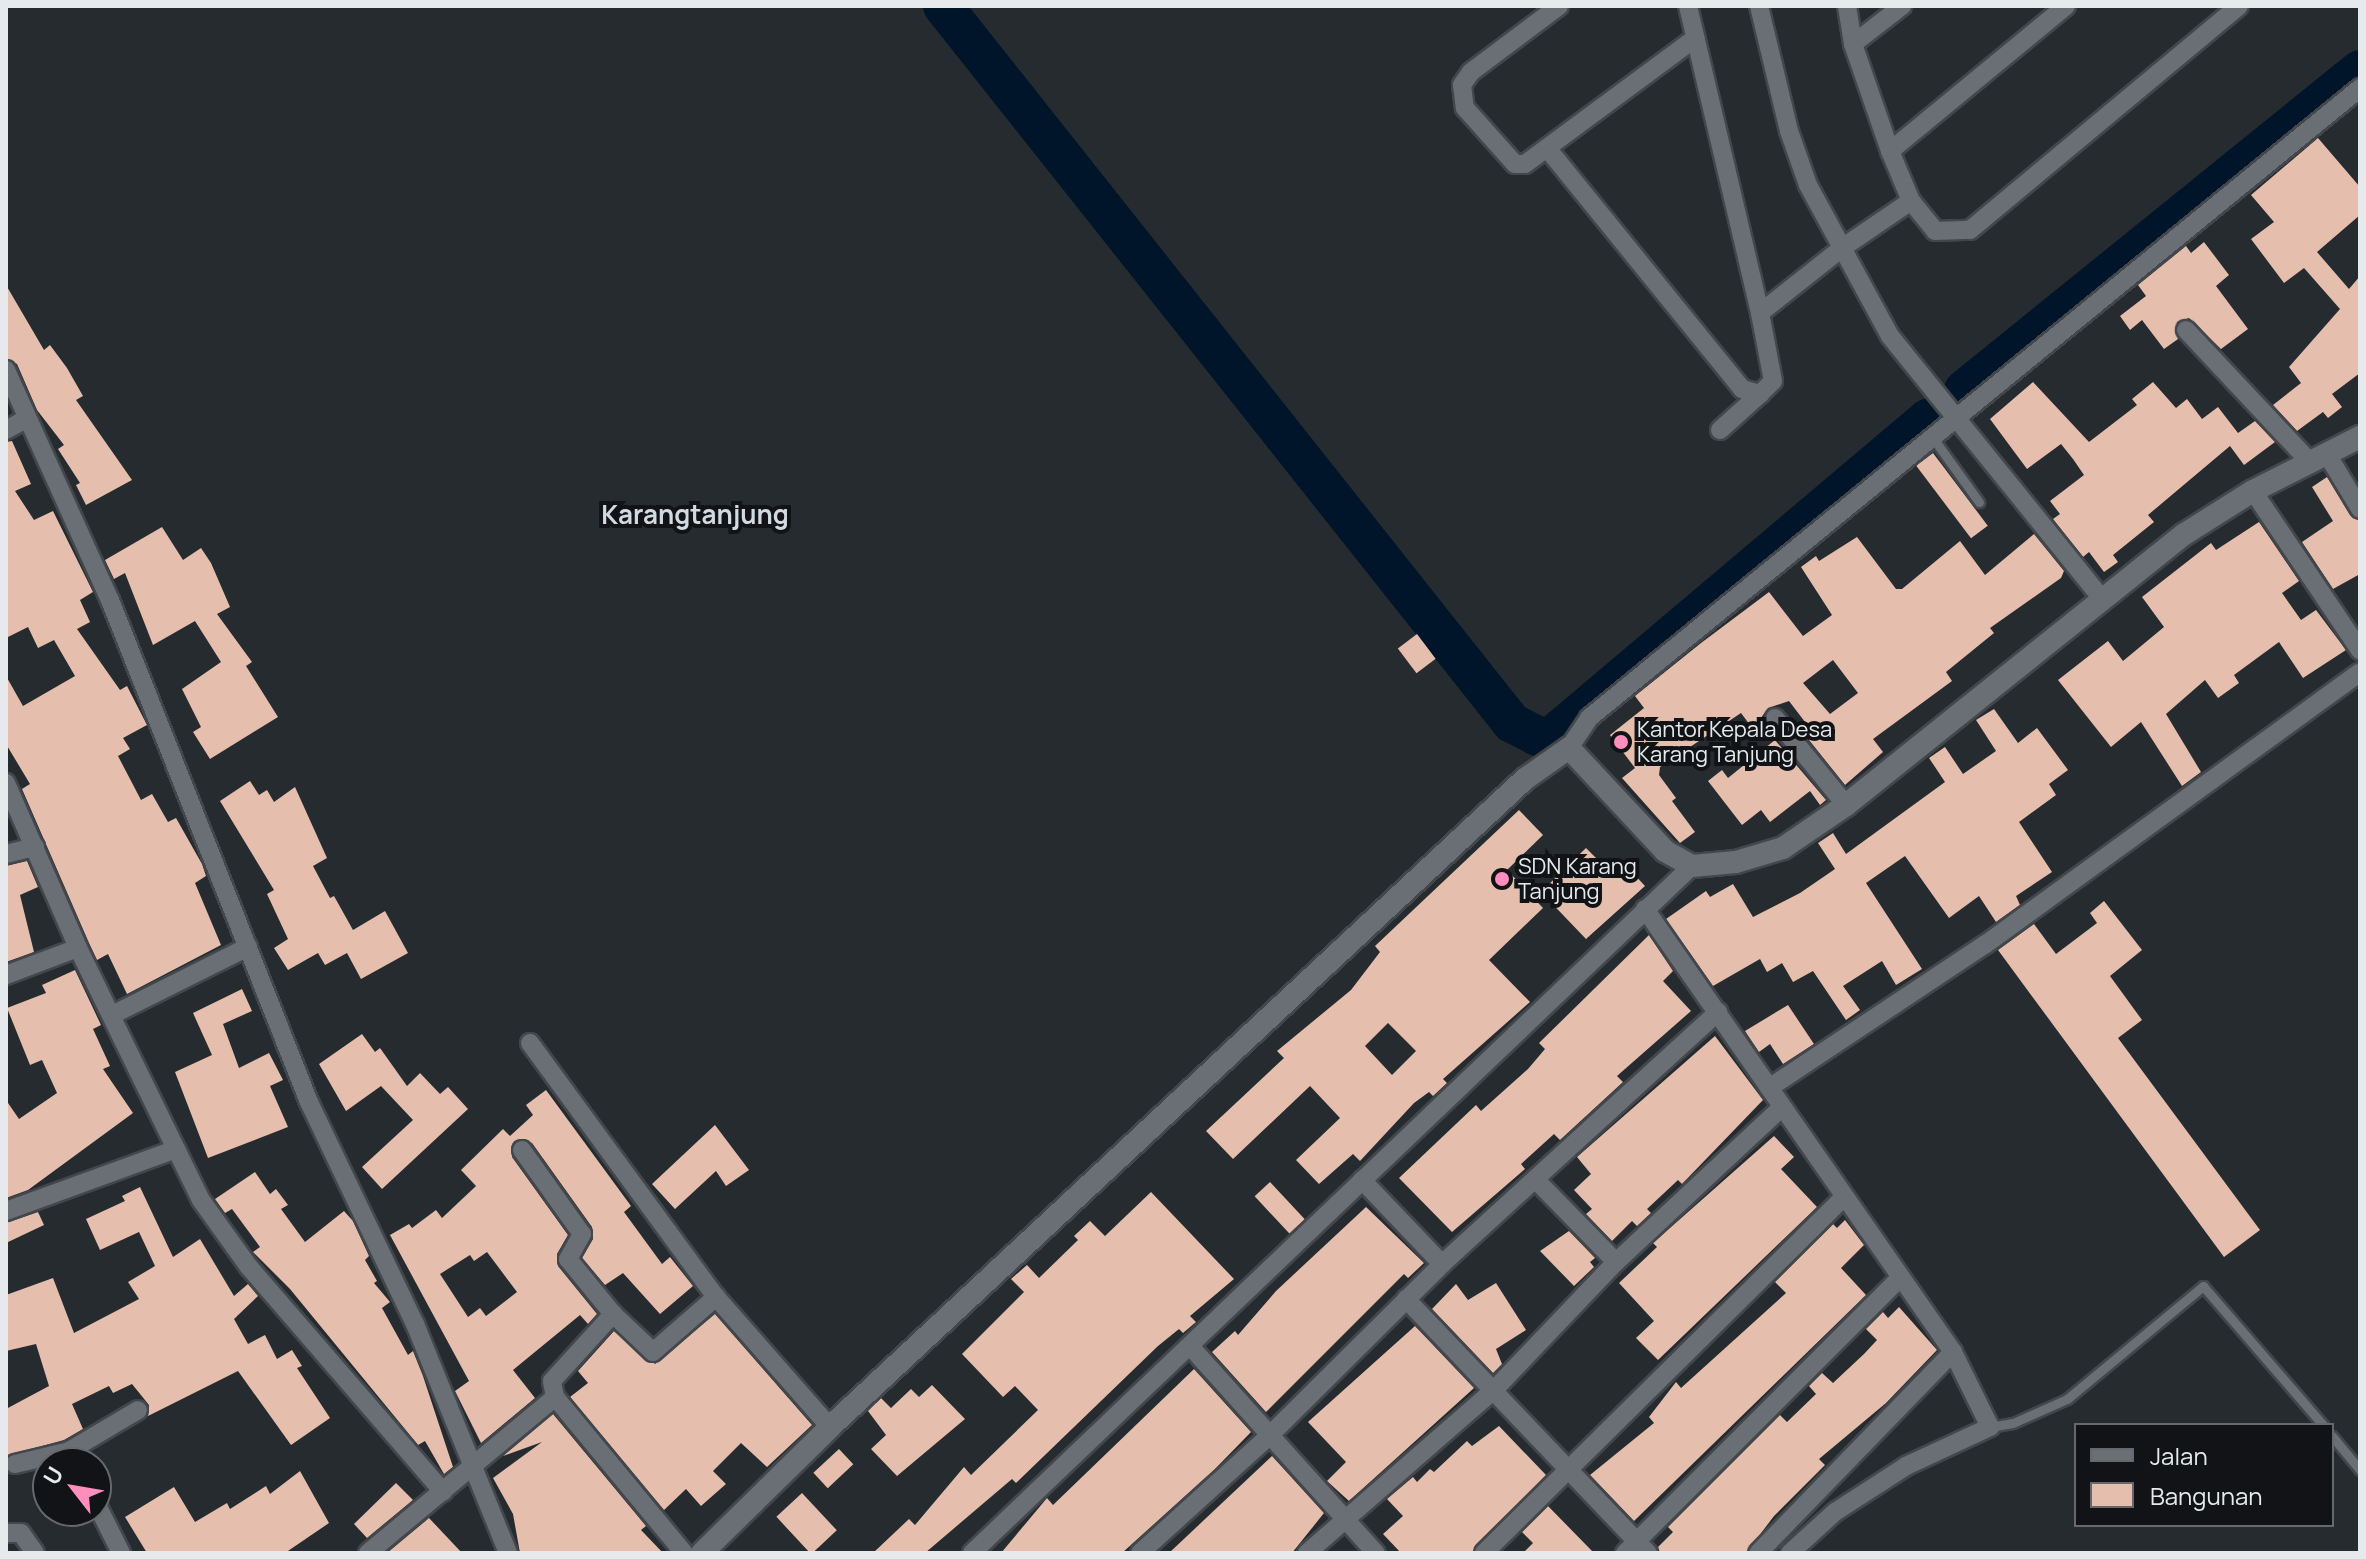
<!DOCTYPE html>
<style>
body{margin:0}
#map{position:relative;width:2366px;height:1559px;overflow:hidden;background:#262b30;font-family:Manrope,sans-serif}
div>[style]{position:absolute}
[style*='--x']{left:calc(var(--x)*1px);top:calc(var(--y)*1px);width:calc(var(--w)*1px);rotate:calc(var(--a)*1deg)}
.river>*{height:40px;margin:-20px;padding:0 20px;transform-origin:20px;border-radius:20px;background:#001529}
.building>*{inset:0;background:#e5bead;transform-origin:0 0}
.roads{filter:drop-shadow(2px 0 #43474b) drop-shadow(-2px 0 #43474b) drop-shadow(0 2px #43474b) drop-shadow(0 -2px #43474b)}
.service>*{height:9px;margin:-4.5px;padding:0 4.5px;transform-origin:4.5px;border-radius:4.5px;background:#696f75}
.minor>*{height:18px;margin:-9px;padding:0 9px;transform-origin:9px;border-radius:9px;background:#696f75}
.tertiary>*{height:22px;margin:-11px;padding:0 11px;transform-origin:11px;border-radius:11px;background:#696f75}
.dots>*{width:22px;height:22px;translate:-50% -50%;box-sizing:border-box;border:4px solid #111316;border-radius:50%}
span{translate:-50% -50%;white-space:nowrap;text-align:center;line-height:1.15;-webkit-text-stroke:8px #111316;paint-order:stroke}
.poi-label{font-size:22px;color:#e6eaed}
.left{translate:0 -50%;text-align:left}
.quarter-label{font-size:26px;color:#d2d9e0;font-weight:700}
.frame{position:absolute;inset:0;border:8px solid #e6eaed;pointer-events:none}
.legend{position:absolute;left:2074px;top:1423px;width:260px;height:104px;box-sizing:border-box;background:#111316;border:2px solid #66696c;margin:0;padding:10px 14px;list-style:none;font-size:24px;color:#e6eaed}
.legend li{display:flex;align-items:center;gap:16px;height:40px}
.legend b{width:40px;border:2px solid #66696c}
.north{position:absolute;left:32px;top:1447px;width:80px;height:80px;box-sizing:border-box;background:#111316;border:2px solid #66696c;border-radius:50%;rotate:301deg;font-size:22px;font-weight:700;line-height:32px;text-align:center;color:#e6eaed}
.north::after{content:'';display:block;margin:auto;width:28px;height:36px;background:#fe8ebc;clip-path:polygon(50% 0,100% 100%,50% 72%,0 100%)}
</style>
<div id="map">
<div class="river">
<i style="--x:943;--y:6;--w:915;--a:51.57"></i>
<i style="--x:1512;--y:723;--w:28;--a:27"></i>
<i style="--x:1537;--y:736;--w:13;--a:9"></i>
<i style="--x:1550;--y:738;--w:495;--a:-40.2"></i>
<i style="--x:1964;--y:390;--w:509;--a:-38.94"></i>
</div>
<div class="building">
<i style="clip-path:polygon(2318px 138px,2360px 187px,2360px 215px,2317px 252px,2349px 289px,2360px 276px,2360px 373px,2332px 394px,2342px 407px,2328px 418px,2323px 412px,2297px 431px,2273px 405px,2301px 383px,2289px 367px,2340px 309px,2304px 268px,2284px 283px,2251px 239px,2274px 222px,2251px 195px)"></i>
<i style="clip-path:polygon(2204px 242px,2229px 275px,2216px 286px,2248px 329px,2221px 349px,2189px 318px,2177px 322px,2178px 339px,2164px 349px,2142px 320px,2130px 330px,2120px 316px,2146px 296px,2138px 285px,2186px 246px,2191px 253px)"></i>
<i style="clip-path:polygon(6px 285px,44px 350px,50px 345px,67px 368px,83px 396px,76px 400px,132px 480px,86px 505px,76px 485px,80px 483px,58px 449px,64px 445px,37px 410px,17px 364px,6px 358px)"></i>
<i style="clip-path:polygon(2033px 382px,2089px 442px,2137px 405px,2132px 399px,2153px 382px,2176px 408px,2187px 399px,2202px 419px,2218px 407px,2238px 433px,2255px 421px,2275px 442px,2244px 465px,2230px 446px,2148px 515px,2154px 522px,2113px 555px,2118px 562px,2104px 572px,2089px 552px,2083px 557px,2053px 519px,2060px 514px,2050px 501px,2084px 475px,2073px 459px,2061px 444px,2027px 469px,1990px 419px)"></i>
<i style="clip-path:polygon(12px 441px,31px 484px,15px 491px,34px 520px,53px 511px,93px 592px,80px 600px,90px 622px,77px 629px,120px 690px,127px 686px,147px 725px,123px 738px,130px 749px,118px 756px,141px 800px,152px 794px,168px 822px,176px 818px,202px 864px,206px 876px,195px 883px,221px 945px,127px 994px,108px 954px,97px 960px,89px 943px,22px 789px,30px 784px,6px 744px,6px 676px,23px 706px,75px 676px,54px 640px,38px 648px,28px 627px,6px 638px,6px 442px)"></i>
<i style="left:1933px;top:453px;width:91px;height:21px;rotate:53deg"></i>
<i style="clip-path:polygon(2327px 477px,2350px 515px,2360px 521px,2360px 574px,2333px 589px,2302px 542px,2333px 521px,2312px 487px)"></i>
<i style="clip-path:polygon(2259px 522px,2299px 581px,2282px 593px,2301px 620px,2316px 610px,2346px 650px,2303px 678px,2279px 642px,2234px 675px,2239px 683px,2218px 698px,2205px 680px,2166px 714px,2201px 772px,2182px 786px,2141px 722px,2111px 747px,2058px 680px,2108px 641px,2123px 661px,2164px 627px,2142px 597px,2211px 543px,2216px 550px)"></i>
<i style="clip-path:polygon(162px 527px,183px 560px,201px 548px,211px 563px,230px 607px,217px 614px,252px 662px,246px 666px,278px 717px,210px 759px,193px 732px,201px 727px,182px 689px,221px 662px,195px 621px,153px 645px,125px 573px,114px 579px,105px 560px)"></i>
<i style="clip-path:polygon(evenodd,2034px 534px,2064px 571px,2061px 578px,1990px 628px,1994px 633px,1946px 672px,1952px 681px,1873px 739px,1883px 752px,1845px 785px,1809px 740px,1815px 735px,1789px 701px,1768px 708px,1753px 729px,1741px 713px,1660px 767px,1659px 775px,1676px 798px,1672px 801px,1695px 832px,1680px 843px,1622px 778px,1635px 768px,1610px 735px,1644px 708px,1635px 696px,1701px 643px,1769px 592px,1803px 636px,1832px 615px,1801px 567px,1816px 556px,1819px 561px,1857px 537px,1896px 589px,1902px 589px,1960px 541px,1985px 575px,2034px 534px,1833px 660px,1858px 693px,1830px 714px,1803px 683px,1833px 660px)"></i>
<i style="left:1417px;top:634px;width:31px;height:24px;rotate:53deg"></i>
<i style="clip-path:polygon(1994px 709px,2018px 743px,2037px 728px,2068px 770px,2049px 784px,2056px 795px,2019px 822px,2052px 872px,2016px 896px,2020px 905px,1996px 922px,1979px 896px,1949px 918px,1905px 856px,1866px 883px,1922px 969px,1896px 985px,1882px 961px,1843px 986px,1860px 1010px,1846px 1020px,1813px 971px,1793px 982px,1782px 963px,1767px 972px,1760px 959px,1713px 986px,1666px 919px,1706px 891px,1710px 897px,1733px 884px,1753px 917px,1800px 893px,1835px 869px,1818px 843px,1833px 833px,1846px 854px,1945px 782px,1929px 758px,1945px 747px,1963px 774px,1996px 751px,1976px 720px)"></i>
<i style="clip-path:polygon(1775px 740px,1826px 800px,1820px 805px,1810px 791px,1770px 822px,1761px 810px,1742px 825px,1708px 781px,1722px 770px,1728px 778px)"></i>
<i style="clip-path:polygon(250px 781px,259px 795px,267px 790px,274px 802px,295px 787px,327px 858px,313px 866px,330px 898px,334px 896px,353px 930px,385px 911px,408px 953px,361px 979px,347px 953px,325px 965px,318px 953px,288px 970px,274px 948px,288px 939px,267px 894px,274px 890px,220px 801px)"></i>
<i style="clip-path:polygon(evenodd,1519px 810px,1543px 835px,1507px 870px,1543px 908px,1489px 960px,1530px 1002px,1443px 1079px,1447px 1083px,1433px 1096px,1429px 1092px,1414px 1103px,1360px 1161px,1353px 1154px,1319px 1184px,1296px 1160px,1340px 1118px,1310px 1086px,1233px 1159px,1206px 1131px,1284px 1058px,1277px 1051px,1351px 990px,1380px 952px,1375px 946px,1519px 810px,1388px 1023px,1416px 1051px,1392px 1075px,1365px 1046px,1388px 1023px)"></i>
<i style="clip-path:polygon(1586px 848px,1608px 870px,1620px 859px,1645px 886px,1586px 939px,1541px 892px)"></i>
<i style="clip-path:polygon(27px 861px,38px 887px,20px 895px,34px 952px,6px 962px,6px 866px)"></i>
<i style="clip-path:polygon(2104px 901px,2142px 950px,2110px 976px,2142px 1020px,2118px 1038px,2260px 1230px,2224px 1257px,1998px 950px,2034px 924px,2056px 954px,2097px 923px,2090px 913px)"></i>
<i style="clip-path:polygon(1649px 935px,1673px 971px,1663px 981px,1691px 1011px,1617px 1076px,1623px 1082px,1560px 1140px,1554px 1134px,1521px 1164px,1525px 1169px,1452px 1232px,1399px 1178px,1476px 1105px,1481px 1111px,1528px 1069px,1545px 1049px,1539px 1043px)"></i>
<i style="clip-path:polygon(75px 970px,101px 1025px,93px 1029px,110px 1066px,103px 1069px,133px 1113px,28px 1190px,6px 1198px,6px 1100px,19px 1119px,57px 1093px,42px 1060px,30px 1065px,7px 1008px,46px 993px,42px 985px)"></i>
<i style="clip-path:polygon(242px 989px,252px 1011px,223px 1024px,239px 1068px,269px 1053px,283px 1080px,270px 1086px,288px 1127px,208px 1158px,175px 1072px,212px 1055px,193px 1013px)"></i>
<i style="clip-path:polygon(1788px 1005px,1814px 1044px,1783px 1064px,1770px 1044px,1759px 1052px,1745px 1031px)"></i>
<i style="clip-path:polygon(362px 1034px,375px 1052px,380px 1048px,407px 1086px,420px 1073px,440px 1094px,448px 1087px,468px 1109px,382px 1189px,362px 1167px,413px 1120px,381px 1086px,346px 1111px,319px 1064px)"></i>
<i style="clip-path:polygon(1715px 1036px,1763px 1100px,1682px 1184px,1678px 1180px,1647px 1209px,1651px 1213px,1637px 1226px,1632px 1221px,1612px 1241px,1586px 1214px,1592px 1209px,1574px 1190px,1591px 1174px,1577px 1157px)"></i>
<i style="clip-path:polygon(evenodd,546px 1090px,631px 1206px,624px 1212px,662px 1264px,670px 1257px,693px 1286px,660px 1314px,623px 1273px,605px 1285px,582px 1258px,593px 1239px,592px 1227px,532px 1143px,514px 1141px,512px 1157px,568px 1235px,557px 1254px,558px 1266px,597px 1314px,588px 1324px,580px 1315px,513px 1370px,535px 1398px,481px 1443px,455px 1391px,469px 1381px,390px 1235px,409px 1224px,412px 1228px,436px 1210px,442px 1218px,476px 1186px,461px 1170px,503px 1129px,510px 1136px,533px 1115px,526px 1105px,546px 1090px,487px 1252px,517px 1292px,486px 1316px,480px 1308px,468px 1317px,440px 1274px,470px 1255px,474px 1261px,487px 1252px)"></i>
<i style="clip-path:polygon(715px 1125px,749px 1170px,726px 1186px,716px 1171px,675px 1209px,652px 1184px)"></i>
<i style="clip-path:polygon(1774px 1136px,1794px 1157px,1781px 1169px,1817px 1207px,1658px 1360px,1636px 1338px,1654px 1321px,1619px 1283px,1657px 1247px,1653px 1243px)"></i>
<i style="clip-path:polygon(255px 1172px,270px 1194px,276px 1189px,288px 1205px,281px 1209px,305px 1242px,344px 1211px,353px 1221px,369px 1256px,365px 1260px,377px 1281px,374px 1283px,390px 1302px,382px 1308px,408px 1355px,413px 1351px,423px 1376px,453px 1467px,444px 1474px,425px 1441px,418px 1445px,290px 1289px,253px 1252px,260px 1247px,232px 1209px,225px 1213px,215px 1199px)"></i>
<i style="left:1270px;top:1182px;width:51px;height:21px;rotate:47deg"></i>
<i style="clip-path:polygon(140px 1187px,173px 1257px,200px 1239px,234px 1296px,248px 1284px,258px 1296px,234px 1319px,248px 1344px,265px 1335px,277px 1359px,292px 1350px,302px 1366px,297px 1368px,330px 1418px,291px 1445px,238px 1371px,148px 1416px,149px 1405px,132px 1384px,113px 1393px,109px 1386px,72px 1404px,83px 1429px,64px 1440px,6px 1456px,6px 1409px,49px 1386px,36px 1344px,6px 1351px,6px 1295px,53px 1278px,74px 1333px,139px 1299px,128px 1282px,155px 1266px,139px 1232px,100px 1250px,86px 1219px,125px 1201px,122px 1196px)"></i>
<i style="clip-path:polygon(1151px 1192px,1234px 1279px,1190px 1316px,1196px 1322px,1183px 1333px,1179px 1329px,1158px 1346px,1016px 1483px,1012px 1479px,925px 1553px,873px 1553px,909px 1519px,915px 1525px,964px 1467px,971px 1475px,1038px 1410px,1015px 1386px,1003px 1397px,962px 1354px,1024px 1292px,1011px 1279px,1027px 1265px,1039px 1278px,1078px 1240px,1074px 1236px,1090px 1221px,1105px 1236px)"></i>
<i style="clip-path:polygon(1366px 1207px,1424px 1263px,1408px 1278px,1404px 1274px,1266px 1412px,1212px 1352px,1235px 1331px,1238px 1335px,1276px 1291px)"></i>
<i style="clip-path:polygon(38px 1212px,44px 1225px,6px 1243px,6px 1223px)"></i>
<i style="clip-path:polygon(1845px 1220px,1864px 1245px,1841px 1268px,1866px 1295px,1634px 1521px,1590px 1475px,1654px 1423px,1649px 1417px,1676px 1382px,1681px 1388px,1786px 1293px,1775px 1282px,1833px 1224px,1837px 1228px)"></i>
<i style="clip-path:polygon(1569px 1231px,1595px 1258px,1590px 1262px,1594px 1267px,1574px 1286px,1540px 1251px)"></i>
<i style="clip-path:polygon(1496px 1283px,1526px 1330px,1496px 1349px,1502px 1364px,1493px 1373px,1432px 1309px,1456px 1284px,1468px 1300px)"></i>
<i style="clip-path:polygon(1899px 1307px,1937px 1350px,1886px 1403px,1819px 1459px,1825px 1465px,1774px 1516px,1746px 1553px,1660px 1553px,1658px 1547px,1673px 1532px,1668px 1527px,1780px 1415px,1787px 1422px,1816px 1394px,1809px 1386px,1822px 1373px,1833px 1383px,1864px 1354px,1877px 1340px,1866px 1329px,1883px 1312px,1888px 1318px)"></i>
<i style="clip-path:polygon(715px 1314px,812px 1425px,767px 1467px,741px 1443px,713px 1471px,726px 1484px,701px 1506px,686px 1489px,664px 1510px,570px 1397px,588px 1383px,578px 1371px,614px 1331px,655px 1364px)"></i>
<i style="clip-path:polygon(1415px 1326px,1474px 1388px,1349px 1501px,1327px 1481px,1346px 1462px,1308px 1422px)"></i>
<i style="clip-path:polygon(1194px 1369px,1251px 1432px,1214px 1470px,1122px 1553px,1001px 1553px,1047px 1498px,1053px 1505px)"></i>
<i style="clip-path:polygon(932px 1385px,965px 1419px,897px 1476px,871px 1449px,886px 1435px,868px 1411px,881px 1398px,891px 1408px,911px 1389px,919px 1397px)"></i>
<i style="clip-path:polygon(553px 1414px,646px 1526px,641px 1530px,663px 1553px,520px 1553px,513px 1514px,493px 1478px,542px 1442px,503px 1456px)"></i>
<i style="clip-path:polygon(1499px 1426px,1546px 1475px,1471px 1553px,1401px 1553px,1383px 1534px,1403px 1516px,1387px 1499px,1413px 1477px,1417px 1482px,1430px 1469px,1434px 1472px,1467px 1441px,1472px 1446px)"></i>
<i style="left:839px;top:1449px;width:21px;height:35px;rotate:47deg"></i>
<i style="clip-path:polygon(1272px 1456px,1324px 1513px,1292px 1553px,1169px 1553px)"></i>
<i style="clip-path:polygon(300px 1471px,329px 1523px,285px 1553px,147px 1553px,125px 1517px,174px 1487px,195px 1522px,227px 1503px,230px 1509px,266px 1486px,270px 1494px)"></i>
<i style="clip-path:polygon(396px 1483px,413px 1500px,367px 1538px,354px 1524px)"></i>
<i style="left:802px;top:1493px;width:51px;height:35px;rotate:47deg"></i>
<i style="clip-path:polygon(1548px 1506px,1594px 1553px,1523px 1553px,1533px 1543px,1522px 1532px)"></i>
<i style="clip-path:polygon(429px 1518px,462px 1553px,387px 1553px)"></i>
</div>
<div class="roads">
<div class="service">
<i style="--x:1933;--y:438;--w:79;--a:54.3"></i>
<i style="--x:1990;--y:1427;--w:23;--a:-10"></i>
<i style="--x:2013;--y:1423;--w:59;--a:-24"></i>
<i style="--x:2067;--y:1399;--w:177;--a:-39.7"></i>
<i style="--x:2203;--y:1286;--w:184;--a:49.2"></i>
<i style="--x:2332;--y:1436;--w:44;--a:50.5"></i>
</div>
<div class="minor">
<i style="--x:1559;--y:6;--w:110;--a:143.1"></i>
<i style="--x:1471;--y:72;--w:16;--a:125"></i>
<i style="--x:1462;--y:85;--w:23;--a:83"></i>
<i style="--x:1465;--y:108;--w:75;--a:48.2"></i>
<i style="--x:1515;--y:164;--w:10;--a:0"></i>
<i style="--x:1525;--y:164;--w:212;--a:-36.5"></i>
<i style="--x:1688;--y:6;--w:315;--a:76.8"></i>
<i style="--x:1760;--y:313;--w:105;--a:-38.4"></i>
<i style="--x:1842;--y:248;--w:83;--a:-34.3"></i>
<i style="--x:1759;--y:6;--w:129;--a:76.5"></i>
<i style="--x:1789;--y:131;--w:57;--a:70.6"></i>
<i style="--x:1808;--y:185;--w:172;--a:61.5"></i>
<i style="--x:1890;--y:336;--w:338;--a:51.1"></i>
<i style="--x:1847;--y:6;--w:38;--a:81"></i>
<i style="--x:1853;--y:44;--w:113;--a:70.9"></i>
<i style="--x:2066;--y:6;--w:228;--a:140.5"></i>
<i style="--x:1890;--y:151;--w:54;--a:67.2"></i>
<i style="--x:1911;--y:201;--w:38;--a:51"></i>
<i style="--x:1935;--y:231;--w:35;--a:-2"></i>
<i style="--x:1970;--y:230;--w:350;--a:-39.8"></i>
<i style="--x:1853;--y:44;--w:62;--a:-37.8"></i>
<i style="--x:1547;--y:148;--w:310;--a:51"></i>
<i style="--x:1742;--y:389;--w:19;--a:16"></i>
<i style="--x:1760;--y:394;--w:18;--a:-45"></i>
<i style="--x:1773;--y:381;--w:69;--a:-100.8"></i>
<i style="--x:2186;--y:330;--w:181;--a:46.8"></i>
<i style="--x:6;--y:370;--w:252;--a:65.7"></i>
<i style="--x:110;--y:600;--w:540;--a:68.38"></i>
<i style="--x:309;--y:1102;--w:246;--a:64.5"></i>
<i style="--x:415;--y:1324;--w:247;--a:67.9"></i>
<i style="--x:6;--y:430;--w:23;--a:-29"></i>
<i style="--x:1720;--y:430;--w:54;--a:-42"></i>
<i style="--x:2327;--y:454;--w:64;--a:59"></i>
<i style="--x:2253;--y:491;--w:192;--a:56.1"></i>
<i style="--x:1775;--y:718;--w:112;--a:50.8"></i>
<i style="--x:1569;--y:748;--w:36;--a:-56"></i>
<i style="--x:1589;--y:718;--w:996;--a:-39.25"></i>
<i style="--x:6;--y:783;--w:180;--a:66.4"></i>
<i style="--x:78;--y:948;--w:280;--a:64"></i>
<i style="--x:201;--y:1200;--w:82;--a:54.4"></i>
<i style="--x:249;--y:1267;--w:297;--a:49.2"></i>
<i style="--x:6;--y:854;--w:30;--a:-14"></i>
<i style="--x:1645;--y:909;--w:540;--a:55.19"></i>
<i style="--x:1953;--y:1352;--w:280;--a:134.1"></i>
<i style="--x:6;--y:975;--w:77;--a:-20.6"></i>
<i style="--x:114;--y:1014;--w:150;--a:-26.6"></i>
<i style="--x:530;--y:1043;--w:315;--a:53.8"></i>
<i style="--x:716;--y:1297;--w:173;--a:48.8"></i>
<i style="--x:1769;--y:1088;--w:260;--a:-33.6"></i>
<i style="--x:1986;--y:944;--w:462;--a:-36"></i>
<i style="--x:522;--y:1150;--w:103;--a:54.5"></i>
<i style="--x:582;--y:1234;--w:29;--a:119"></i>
<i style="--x:568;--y:1259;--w:71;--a:50.7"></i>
<i style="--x:1535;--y:1179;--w:116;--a:45.7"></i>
<i style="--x:1362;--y:1180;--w:116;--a:46.4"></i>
<i style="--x:6;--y:1211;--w:181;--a:-20"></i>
<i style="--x:1406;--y:1299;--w:351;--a:46.4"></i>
<i style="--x:1190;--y:1346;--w:278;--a:48.1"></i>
<i style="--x:555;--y:1397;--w:202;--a:50.4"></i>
<i style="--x:15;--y:1464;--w:56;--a:-13.5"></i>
<i style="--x:69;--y:1451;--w:80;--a:-30.7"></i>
<i style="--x:96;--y:1503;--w:56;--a:63.4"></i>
<i style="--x:6;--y:1533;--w:15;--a:0"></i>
<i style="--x:21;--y:1533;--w:24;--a:55"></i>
<i style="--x:368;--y:1553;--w:244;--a:-39.8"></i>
<i style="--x:555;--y:1397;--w:16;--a:-101"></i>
<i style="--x:552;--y:1381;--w:91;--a:-47.7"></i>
<i style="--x:613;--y:1314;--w:55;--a:43.5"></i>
<i style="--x:653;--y:1352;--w:84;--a:-41.1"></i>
<i style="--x:972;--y:1553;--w:995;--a:-43.66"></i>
<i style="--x:1140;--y:1553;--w:176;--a:-42.2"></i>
<i style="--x:1270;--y:1435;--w:243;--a:-44.8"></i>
<i style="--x:1442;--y:1264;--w:374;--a:-42.4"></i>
<i style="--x:1307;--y:1553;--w:247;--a:-41.1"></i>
<i style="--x:1493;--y:1391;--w:178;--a:-46.4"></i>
<i style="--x:1616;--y:1262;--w:227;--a:-43"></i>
<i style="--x:1484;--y:1553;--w:503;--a:-44.68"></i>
<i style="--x:1625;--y:1553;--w:390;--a:-45"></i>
<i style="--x:1790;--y:1553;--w:61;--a:-42.3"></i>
<i style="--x:1835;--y:1512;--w:85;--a:-32.9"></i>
<i style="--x:1906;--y:1466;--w:93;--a:-24.9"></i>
<i style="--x:1990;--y:1427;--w:84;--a:-116.3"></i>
</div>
<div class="tertiary">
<i style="--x:702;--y:1553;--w:180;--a:-44.5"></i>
<i style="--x:830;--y:1427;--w:950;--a:-43"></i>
<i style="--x:1525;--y:779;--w:54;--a:-35.2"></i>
<i style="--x:1569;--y:748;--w:141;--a:47"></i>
<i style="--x:1665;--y:851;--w:31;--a:29"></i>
<i style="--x:1692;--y:866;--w:44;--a:-5.2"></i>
<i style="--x:1736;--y:862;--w:49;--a:-16.6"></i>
<i style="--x:1783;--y:848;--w:76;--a:-34.3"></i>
<i style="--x:1846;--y:805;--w:432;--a:-38.7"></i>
<i style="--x:2183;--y:535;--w:83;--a:-32.2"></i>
<i style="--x:2253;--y:491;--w:120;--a:-26.8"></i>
</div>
</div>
<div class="dots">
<i style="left:1621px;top:742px;background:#fe8ebc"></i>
<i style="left:1502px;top:879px;background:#fe8ebc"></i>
</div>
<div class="poi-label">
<span class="left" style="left:1637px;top:742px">Kantor Kepala Desa<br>Karang Tanjung</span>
<span class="left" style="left:1518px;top:879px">SDN Karang<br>Tanjung</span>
</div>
<div class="quarter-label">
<span style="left:695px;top:515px">Karangtanjung</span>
</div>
<div class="frame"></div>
<ul class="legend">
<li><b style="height:10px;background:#696f75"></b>Jalan</li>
<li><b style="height:22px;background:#e5bead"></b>Bangunan</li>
</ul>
<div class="north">U</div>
</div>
